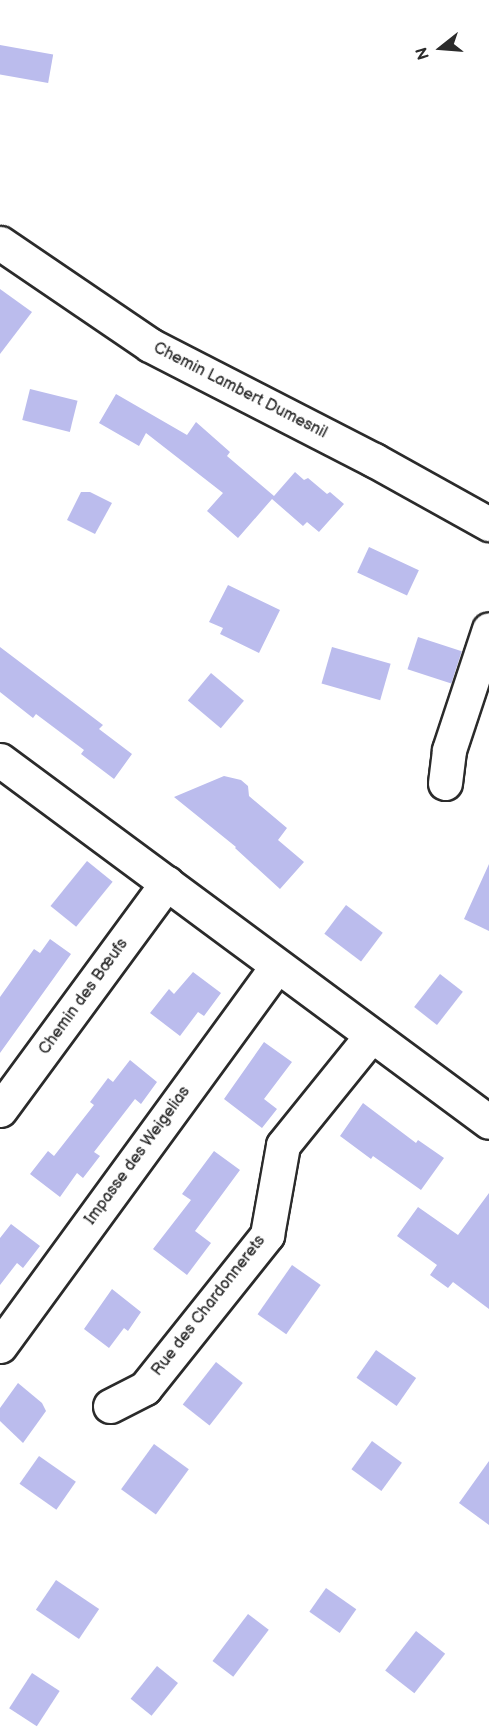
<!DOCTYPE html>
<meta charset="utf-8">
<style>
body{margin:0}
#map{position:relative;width:489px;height:1729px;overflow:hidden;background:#fff;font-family:"Balsamiq Sans",sans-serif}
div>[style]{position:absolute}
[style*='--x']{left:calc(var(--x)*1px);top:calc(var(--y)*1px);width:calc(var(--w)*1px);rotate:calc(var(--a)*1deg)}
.building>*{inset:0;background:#bbbced;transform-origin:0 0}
.roads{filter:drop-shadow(2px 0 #2b2b2b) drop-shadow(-2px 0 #2b2b2b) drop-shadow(0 2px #2b2b2b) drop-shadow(0 -2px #2b2b2b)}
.minor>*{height:33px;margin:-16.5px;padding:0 16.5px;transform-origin:16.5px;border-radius:16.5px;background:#fff}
span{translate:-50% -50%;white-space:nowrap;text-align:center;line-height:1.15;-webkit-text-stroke:5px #fff;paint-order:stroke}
.street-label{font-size:16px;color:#2b2b2b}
.north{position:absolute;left:411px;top:18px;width:60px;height:60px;-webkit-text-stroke:4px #fff;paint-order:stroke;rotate:253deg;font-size:16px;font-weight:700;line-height:24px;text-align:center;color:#2b2b2b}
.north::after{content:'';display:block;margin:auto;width:21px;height:27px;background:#2b2b2b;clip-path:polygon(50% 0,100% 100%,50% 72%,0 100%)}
</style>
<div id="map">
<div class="building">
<i style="left:0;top:45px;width:54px;height:29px;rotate:10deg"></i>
<i style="clip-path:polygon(0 289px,32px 312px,0 354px)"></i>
<i style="left:30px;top:389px;width:49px;height:32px;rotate:14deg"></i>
<i style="clip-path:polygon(116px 394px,187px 435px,196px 422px,230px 452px,227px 456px,274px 496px,295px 472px,304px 480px,308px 478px,327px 494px,330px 492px,344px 504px,319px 532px,307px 522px,303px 526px,272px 499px,238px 538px,207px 511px,223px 493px,146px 433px,139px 446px,99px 423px)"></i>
<i style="clip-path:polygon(81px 492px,90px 492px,112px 503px,95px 534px,67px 520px)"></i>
<i style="left:369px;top:547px;width:55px;height:28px;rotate:25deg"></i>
<i style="clip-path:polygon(228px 585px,280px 610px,259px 653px,220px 634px,223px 628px,209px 622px)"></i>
<i style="left:418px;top:637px;width:46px;height:34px;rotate:18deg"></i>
<i style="clip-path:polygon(0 647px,103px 725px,99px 729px,132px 754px,114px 779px,81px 754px,84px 750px,36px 714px,33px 718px,0 692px)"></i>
<i style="left:332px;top:647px;width:61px;height:38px;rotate:16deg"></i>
<i style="left:211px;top:673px;width:43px;height:36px;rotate:40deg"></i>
<i style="clip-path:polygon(224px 776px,241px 780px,248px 786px,249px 796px,287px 828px,278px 840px,304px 862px,280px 889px,235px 848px,236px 847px,174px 797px)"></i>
<i style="left:87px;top:861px;width:33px;height:58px;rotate:39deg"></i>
<i style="clip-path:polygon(489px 864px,489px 931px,464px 919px)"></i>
<i style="left:346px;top:905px;width:46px;height:36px;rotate:37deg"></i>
<i style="clip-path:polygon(50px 939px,71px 954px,0 1053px,0 997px,34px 949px,40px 953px)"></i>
<i style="clip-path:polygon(193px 972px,221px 993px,204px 1016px,198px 1012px,180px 1036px,150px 1013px,169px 989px,174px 994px)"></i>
<i style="left:440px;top:974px;width:29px;height:42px;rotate:38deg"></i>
<i style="clip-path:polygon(264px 1042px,292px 1062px,264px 1099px,277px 1109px,262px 1128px,224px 1099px)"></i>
<i style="clip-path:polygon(130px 1060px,157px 1082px,141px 1104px,135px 1099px,94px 1152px,100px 1156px,83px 1178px,77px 1173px,60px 1197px,30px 1174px,48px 1151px,54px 1156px,94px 1105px,90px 1102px,108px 1078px,113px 1082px)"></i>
<i style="clip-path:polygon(363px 1103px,416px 1143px,418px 1140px,444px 1158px,421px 1190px,373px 1156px,371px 1159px,340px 1136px)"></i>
<i style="clip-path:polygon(214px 1151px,240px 1170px,195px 1231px,211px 1243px,187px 1275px,153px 1249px,191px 1200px,182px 1194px)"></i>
<i style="clip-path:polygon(489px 1193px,489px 1309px,453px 1282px,448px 1288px,430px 1275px,437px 1265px,397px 1236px,418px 1207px,458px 1235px)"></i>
<i style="clip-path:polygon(11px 1224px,40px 1246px,23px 1268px,17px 1263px,0 1285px,0 1238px)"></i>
<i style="left:292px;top:1265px;width:35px;height:60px;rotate:35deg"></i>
<i style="clip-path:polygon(112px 1289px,141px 1312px,128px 1331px,124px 1328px,109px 1348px,84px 1329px)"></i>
<i style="left:376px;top:1350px;width:49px;height:34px;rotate:35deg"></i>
<i style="left:216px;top:1362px;width:34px;height:54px;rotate:38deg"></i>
<i style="clip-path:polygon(18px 1383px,42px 1403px,46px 1411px,23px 1443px,0 1421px,0 1408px)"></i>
<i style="left:372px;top:1441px;width:37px;height:35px;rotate:36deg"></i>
<i style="left:154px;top:1444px;width:43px;height:56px;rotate:36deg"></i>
<i style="left:39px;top:1456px;width:45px;height:34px;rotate:35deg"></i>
<i style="clip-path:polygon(489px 1461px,489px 1525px,459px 1503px)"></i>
<i style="left:56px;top:1580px;width:52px;height:36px;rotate:34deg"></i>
<i style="left:326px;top:1588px;width:37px;height:29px;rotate:35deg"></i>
<i style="left:248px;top:1614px;width:26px;height:59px;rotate:37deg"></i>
<i style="left:416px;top:1631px;width:37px;height:50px;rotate:38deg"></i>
<i style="left:157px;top:1666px;width:27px;height:42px;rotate:39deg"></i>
<i style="left:32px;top:1673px;width:33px;height:42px;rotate:33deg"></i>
</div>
<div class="roads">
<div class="minor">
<i style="--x:0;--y:243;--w:181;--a:34.2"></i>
<i style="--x:150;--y:345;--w:252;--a:27.2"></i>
<i style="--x:374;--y:460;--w:132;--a:29.1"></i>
<i style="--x:0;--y:760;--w:608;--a:36.51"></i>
<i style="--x:445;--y:783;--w:33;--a:-83"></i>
<i style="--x:449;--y:750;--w:127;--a:-71.7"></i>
<i style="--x:0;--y:1110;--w:282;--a:-53.7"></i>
<i style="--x:0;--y:1346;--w:469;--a:-53.9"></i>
<i style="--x:110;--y:1406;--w:39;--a:-27"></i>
<i style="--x:145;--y:1388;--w:196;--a:-51.4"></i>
<i style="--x:267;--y:1235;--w:91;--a:-79.9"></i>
<i style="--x:283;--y:1145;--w:140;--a:-51.1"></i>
</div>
</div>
<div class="street-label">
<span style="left:240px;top:391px;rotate:27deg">Chemin Lambert Dumesnil</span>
<span style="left:84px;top:997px;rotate:-54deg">Chemin des Bœufs</span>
<span style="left:138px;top:1156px;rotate:-54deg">Impasse des Weigelias</span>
<span style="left:209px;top:1306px;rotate:-52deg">Rue des Chardonnerets</span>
</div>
<div class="north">N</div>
</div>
